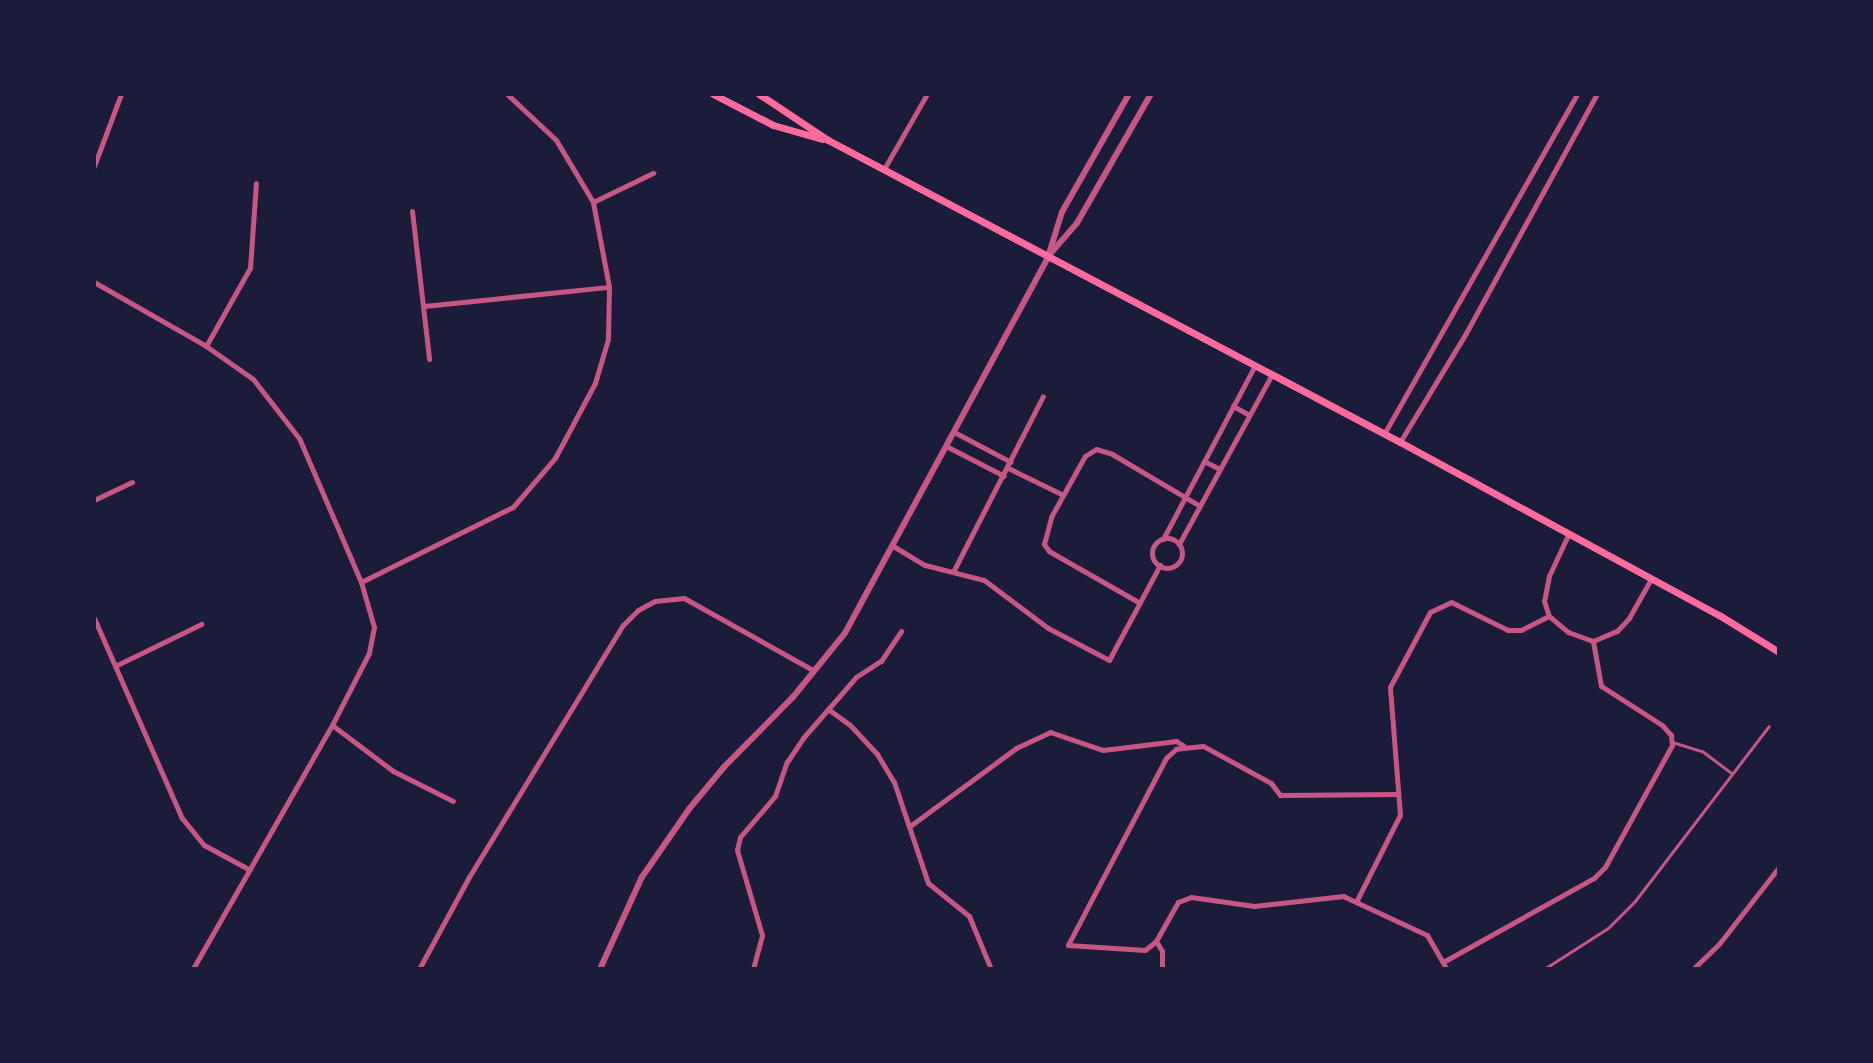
<!DOCTYPE html>
<style>
body{margin:0}
#map{position:relative;width:1873px;height:1063px;overflow:hidden;background:#1b1b3a;font-family:"Noto Sans",sans-serif}
div>[style]{position:absolute}
[style*='--x']{left:calc(var(--x)*1px);top:calc(var(--y)*1px);width:calc(var(--w)*1px);rotate:calc(var(--a)*1deg)}
.service>*{height:3px;margin:-1.5px;padding:0 1.5px;transform-origin:1.5px;border-radius:1.5px;background:#c65784}
.minor>*{height:5px;margin:-2.5px;padding:0 2.5px;transform-origin:2.5px;border-radius:2.5px;background:#c65784}
.minor>.ring{margin:-2.5px;padding:0;box-sizing:content-box;background:none;border:5px solid #c65784;border-radius:50%}
.tertiary>*{height:6px;margin:-3px;padding:0 3px;transform-origin:3px;border-radius:3px;background:#c65784}
.secondary>*{height:7px;margin:-3.5px;padding:0 3.5px;transform-origin:3.5px;border-radius:3.5px;background:#ff6b9d}
span{translate:-50% -50%;white-space:nowrap;text-align:center;line-height:1.15;-webkit-text-stroke:8px #1b1b3a;paint-order:stroke}
.frame{position:absolute;inset:0;border:96px solid #1b1b3a;pointer-events:none}
</style>
<div id="map">
<div class="service">
<i style="--x:1672;--y:742;--w:31;--a:17"></i>
<i style="--x:1702;--y:751;--w:36;--a:37"></i>
<i style="--x:1544;--y:969;--w:76;--a:-32.6"></i>
<i style="--x:1608;--y:928;--w:38;--a:-45"></i>
<i style="--x:1635;--y:901;--w:220;--a:-52.6"></i>
</div>
<div class="minor">
<i style="--x:94;--y:166;--w:77;--a:-69.4"></i>
<i style="--x:884;--y:169;--w:86;--a:-60.2"></i>
<i style="--x:593;--y:202;--w:67;--a:-25.8"></i>
<i style="--x:412;--y:211;--w:149;--a:83.4"></i>
<i style="--x:94;--y:282;--w:129;--a:29.7"></i>
<i style="--x:206;--y:346;--w:57;--a:35.1"></i>
<i style="--x:253;--y:379;--w:75;--a:52.1"></i>
<i style="--x:299;--y:438;--w:157;--a:66.7"></i>
<i style="--x:361;--y:582;--w:47;--a:73.9"></i>
<i style="--x:374;--y:627;--w:26;--a:101"></i>
<i style="--x:369;--y:653;--w:81;--a:117.2"></i>
<i style="--x:332;--y:725;--w:281;--a:119.7"></i>
<i style="--x:424;--y:306;--w:186;--a:-5.9"></i>
<i style="--x:206;--y:346;--w:90;--a:-60.6"></i>
<i style="--x:250;--y:268;--w:85;--a:-86"></i>
<i style="--x:1233;--y:406;--w:18;--a:29"></i>
<i style="--x:954;--y:432;--w:64;--a:27.8"></i>
<i style="--x:1384;--y:434;--w:391;--a:-60.4"></i>
<i style="--x:1400;--y:442;--w:127;--a:-58.8"></i>
<i style="--x:1466;--y:333;--w:273;--a:-61.3"></i>
<i style="--x:946;--y:446;--w:65;--a:27.3"></i>
<i style="--x:1204;--y:461;--w:18;--a:27"></i>
<i style="--x:1008;--y:468;--w:61;--a:26.1"></i>
<i style="--x:94;--y:500;--w:42;--a:-25.3"></i>
<i style="--x:1568;--y:535;--w:45;--a:114.9"></i>
<i style="--x:1549;--y:576;--w:25;--a:101"></i>
<i style="--x:1544;--y:601;--w:16;--a:72"></i>
<i style="--x:1549;--y:616;--w:25;--a:40"></i>
<i style="--x:1568;--y:632;--w:27;--a:20"></i>
<i style="--x:1593;--y:641;--w:26;--a:-23"></i>
<i style="--x:1617;--y:631;--w:18;--a:-47"></i>
<i style="--x:1629;--y:618;--w:45;--a:-60.6"></i>
<i class="ring" style="left:1152px;top:538px;width:25px;height:25px"></i>
<i style="--x:1163;--y:539;--w:197;--a:-62.1"></i>
<i style="--x:1179;--y:544;--w:194;--a:-61.3"></i>
<i style="--x:893;--y:546;--w:37;--a:31"></i>
<i style="--x:925;--y:565;--w:61;--a:14.3"></i>
<i style="--x:984;--y:580;--w:80;--a:36.9"></i>
<i style="--x:1048;--y:628;--w:69;--a:27.7"></i>
<i style="--x:1109;--y:660;--w:108;--a:-61.8"></i>
<i style="--x:954;--y:570;--w:195;--a:-62.9"></i>
<i style="--x:361;--y:582;--w:169;--a:-26.3"></i>
<i style="--x:513;--y:507;--w:65;--a:-49.4"></i>
<i style="--x:555;--y:458;--w:85;--a:-61.9"></i>
<i style="--x:595;--y:383;--w:46;--a:-73.5"></i>
<i style="--x:608;--y:339;--w:52;--a:-88.9"></i>
<i style="--x:609;--y:287;--w:86;--a:-100.7"></i>
<i style="--x:593;--y:202;--w:72;--a:-120.8"></i>
<i style="--x:556;--y:140;--w:67;--a:-136.8"></i>
<i style="--x:1140;--y:603;--w:105;--a:-150.3"></i>
<i style="--x:1049;--y:551;--w:9;--a:-126"></i>
<i style="--x:1044;--y:544;--w:28;--a:-75"></i>
<i style="--x:1051;--y:517;--w:70;--a:-60.9"></i>
<i style="--x:1085;--y:456;--w:13;--a:-32"></i>
<i style="--x:1096;--y:449;--w:17;--a:17"></i>
<i style="--x:1112;--y:454;--w:102;--a:30.6"></i>
<i style="--x:94;--y:618;--w:219;--a:66.3"></i>
<i style="--x:182;--y:818;--w:35;--a:51"></i>
<i style="--x:204;--y:845;--w:52;--a:28.5"></i>
<i style="--x:115;--y:666;--w:96;--a:-26"></i>
<i style="--x:828;--y:709;--w:27;--a:36"></i>
<i style="--x:850;--y:725;--w:40;--a:47"></i>
<i style="--x:877;--y:754;--w:33;--a:59"></i>
<i style="--x:894;--y:782;--w:107;--a:71.4"></i>
<i style="--x:928;--y:883;--w:53;--a:38.8"></i>
<i style="--x:969;--y:916;--w:57;--a:67.5"></i>
<i style="--x:332;--y:725;--w:76;--a:37"></i>
<i style="--x:393;--y:771;--w:67;--a:26.6"></i>
<i style="--x:1398;--y:794;--w:118;--a:179.5"></i>
<i style="--x:1280;--y:795;--w:15;--a:-127"></i>
<i style="--x:1271;--y:783;--w:77;--a:-151.4"></i>
<i style="--x:1203;--y:746;--w:27;--a:174"></i>
<i style="--x:1176;--y:749;--w:13;--a:138"></i>
<i style="--x:1166;--y:758;--w:211;--a:117.7"></i>
<i style="--x:1068;--y:945;--w:77;--a:3.7"></i>
<i style="--x:1145;--y:950;--w:14;--a:-39"></i>
<i style="--x:1156;--y:941;--w:45;--a:-60.6"></i>
<i style="--x:1178;--y:902;--w:14;--a:-21"></i>
<i style="--x:1191;--y:897;--w:64;--a:8.1"></i>
<i style="--x:1254;--y:906;--w:90;--a:-6.4"></i>
<i style="--x:1343;--y:896;--w:93;--a:24.9"></i>
<i style="--x:1427;--y:935;--w:39;--a:60"></i>
<i style="--x:910;--y:826;--w:132;--a:-36.3"></i>
<i style="--x:1016;--y:748;--w:38;--a:-25"></i>
<i style="--x:1050;--y:732;--w:56;--a:18.8"></i>
<i style="--x:1103;--y:750;--w:74;--a:-7"></i>
<i style="--x:1176;--y:741;--w:9;--a:32"></i>
<i style="--x:1356;--y:902;--w:97;--a:-63.2"></i>
<i style="--x:1400;--y:815;--w:128;--a:-94.5"></i>
<i style="--x:1390;--y:687;--w:85;--a:-61.9"></i>
<i style="--x:1430;--y:612;--w:23;--a:-25"></i>
<i style="--x:1451;--y:602;--w:64;--a:26.2"></i>
<i style="--x:1508;--y:630;--w:13;--a:0"></i>
<i style="--x:1521;--y:630;--w:31;--a:-27"></i>
<i style="--x:1156;--y:941;--w:12;--a:59"></i>
<i style="--x:1162;--y:951;--w:18;--a:90"></i>
<i style="--x:1443;--y:962;--w:173;--a:-29.1"></i>
<i style="--x:1594;--y:878;--w:16;--a:-45"></i>
<i style="--x:1605;--y:867;--w:139;--a:-61.2"></i>
<i style="--x:1672;--y:745;--w:10;--a:-96"></i>
<i style="--x:1671;--y:735;--w:13;--a:-132"></i>
<i style="--x:1662;--y:725;--w:72;--a:-147.4"></i>
<i style="--x:1601;--y:686;--w:46;--a:-100.1"></i>
<i style="--x:419;--y:969;--w:105;--a:-61.5"></i>
<i style="--x:469;--y:877;--w:295;--a:-58.6"></i>
<i style="--x:623;--y:625;--w:21;--a:-45"></i>
<i style="--x:638;--y:610;--w:19;--a:-28"></i>
<i style="--x:655;--y:601;--w:29;--a:-6"></i>
<i style="--x:684;--y:598;--w:148;--a:29.2"></i>
<i style="--x:753;--y:969;--w:35;--a:-75"></i>
<i style="--x:762;--y:935;--w:89;--a:-106.4"></i>
<i style="--x:737;--y:850;--w:13;--a:-77"></i>
<i style="--x:740;--y:837;--w:54;--a:-49.5"></i>
<i style="--x:775;--y:796;--w:36;--a:-71"></i>
<i style="--x:787;--y:762;--w:29;--a:-56"></i>
<i style="--x:803;--y:738;--w:81;--a:-49"></i>
<i style="--x:856;--y:677;--w:30;--a:-33"></i>
<i style="--x:881;--y:661;--w:36;--a:-56"></i>
<i style="--x:1693;--y:969;--w:36;--a:-44"></i>
<i style="--x:1719;--y:944;--w:98;--a:-52.1"></i>
</div>
<div class="tertiary">
<i style="--x:1050;--y:254;--w:41;--a:-48.9"></i>
<i style="--x:1077;--y:223;--w:149;--a:-60.2"></i>
<i style="--x:600;--y:969;--w:101;--a:-65.5"></i>
<i style="--x:642;--y:877;--w:83;--a:-55.3"></i>
<i style="--x:689;--y:809;--w:55;--a:-50.2"></i>
<i style="--x:724;--y:767;--w:98;--a:-45.4"></i>
<i style="--x:793;--y:697;--w:82;--a:-50.9"></i>
<i style="--x:845;--y:633;--w:427;--a:-61.6"></i>
<i style="--x:1048;--y:257;--w:47;--a:-72.7"></i>
<i style="--x:1062;--y:212;--w:136;--a:-60.4"></i>
</div>
<div class="secondary">
<i style="--x:713;--y:94;--w:68;--a:27.3"></i>
<i style="--x:773;--y:125;--w:51;--a:15.9"></i>
<i style="--x:759;--y:94;--w:83;--a:33.7"></i>
<i style="--x:828;--y:140;--w:647;--a:27.83"></i>
<i style="--x:1400;--y:442;--w:363;--a:28.5"></i>
<i style="--x:1719;--y:615;--w:70;--a:31.7"></i>
</div>
<div class="frame"></div>
</div>
